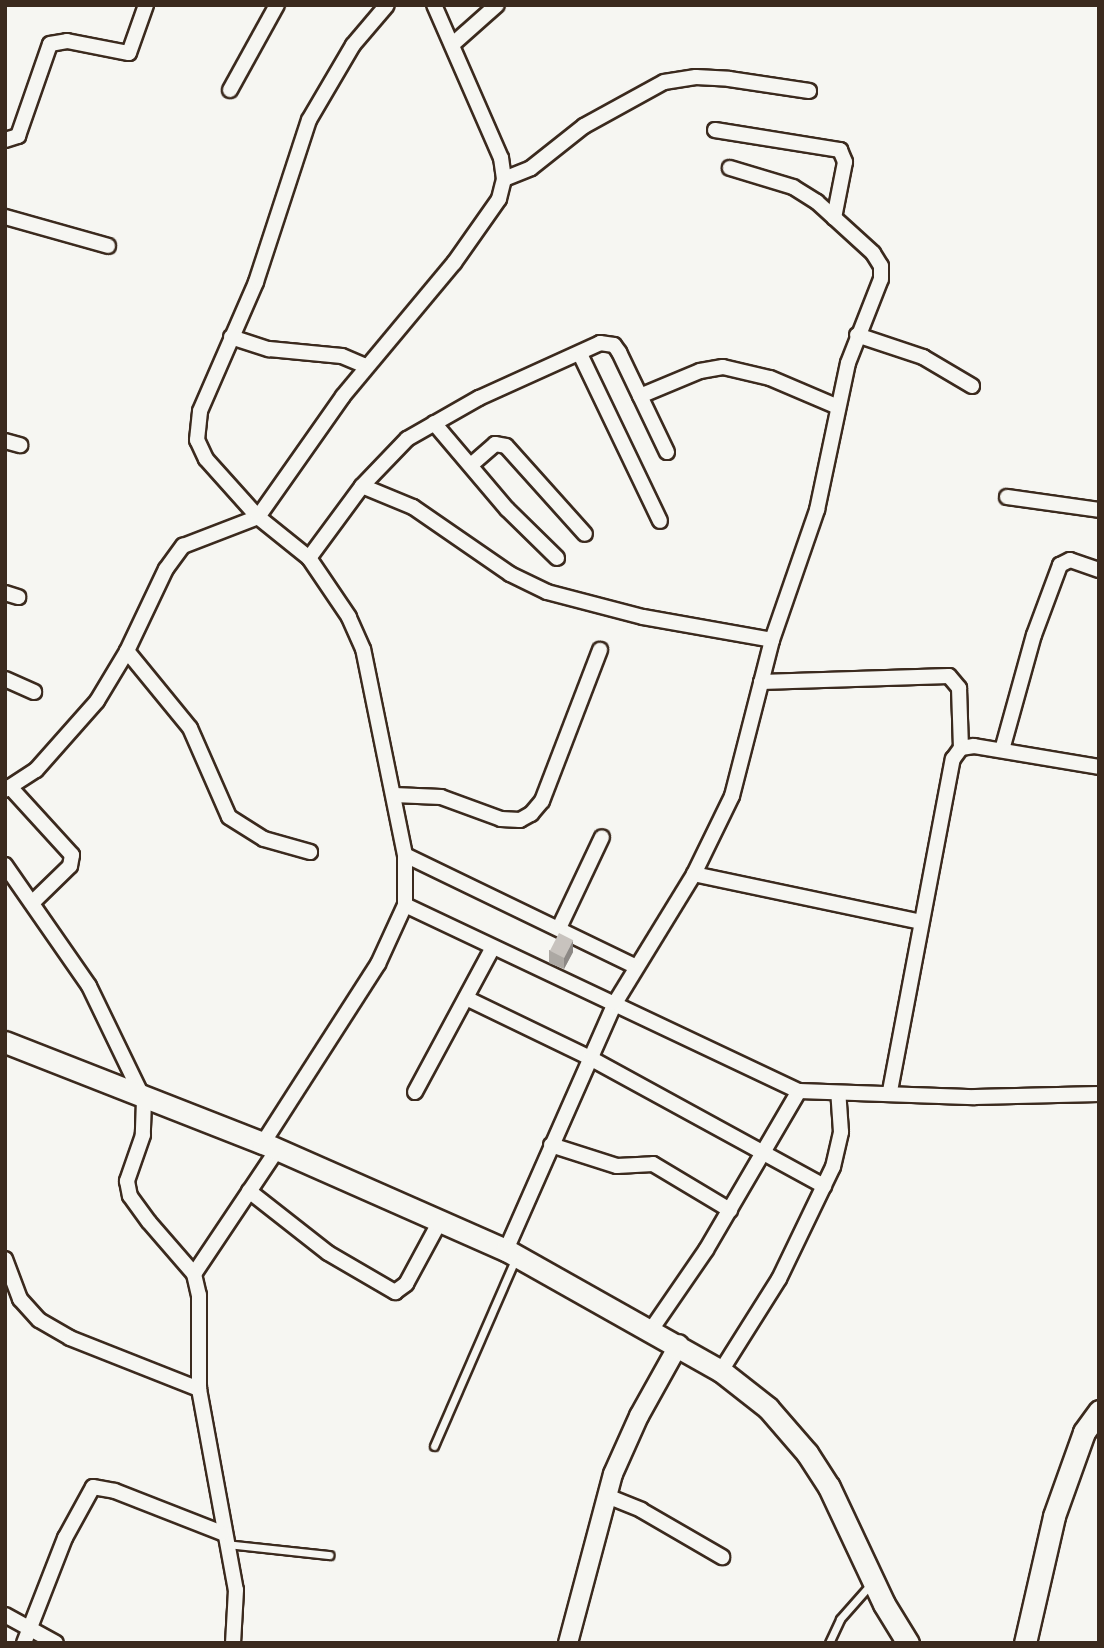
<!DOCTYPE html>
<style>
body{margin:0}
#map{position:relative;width:1104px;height:1648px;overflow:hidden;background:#f6f6f2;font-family:Itim,sans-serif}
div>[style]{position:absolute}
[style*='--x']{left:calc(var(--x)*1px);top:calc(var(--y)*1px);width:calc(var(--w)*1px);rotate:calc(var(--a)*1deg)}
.roads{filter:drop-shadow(2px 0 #3b2a1e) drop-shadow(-2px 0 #3b2a1e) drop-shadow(0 2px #3b2a1e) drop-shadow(0 -2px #3b2a1e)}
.service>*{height:7px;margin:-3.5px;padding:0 3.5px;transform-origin:3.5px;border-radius:3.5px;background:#f6f6f2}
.minor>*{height:14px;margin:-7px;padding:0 7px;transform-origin:7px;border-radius:7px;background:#f6f6f2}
.tertiary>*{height:18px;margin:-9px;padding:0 9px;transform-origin:9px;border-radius:9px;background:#f6f6f2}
.secondary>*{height:21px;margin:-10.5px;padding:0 10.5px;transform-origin:10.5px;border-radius:10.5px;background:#f6f6f2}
.wall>*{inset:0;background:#aca8a3}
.shaded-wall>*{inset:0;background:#8c8885}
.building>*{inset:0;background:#c8c3be;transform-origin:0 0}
span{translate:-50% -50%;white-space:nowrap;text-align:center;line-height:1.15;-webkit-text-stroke:5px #f6f6f2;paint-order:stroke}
.frame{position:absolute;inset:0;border:7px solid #3b2a1e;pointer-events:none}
</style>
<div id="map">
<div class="roads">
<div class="service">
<i style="--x:434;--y:1446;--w:203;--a:-66.5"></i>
<i style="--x:226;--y:1544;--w:104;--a:6.1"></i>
<i style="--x:829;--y:1643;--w:26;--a:-65"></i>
<i style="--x:840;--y:1619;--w:47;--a:-48.5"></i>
</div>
<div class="minor">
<i style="--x:454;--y:43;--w:57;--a:-41.5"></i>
<i style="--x:230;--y:90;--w:97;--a:-61.1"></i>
<i style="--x:715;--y:130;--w:127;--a:9.1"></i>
<i style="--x:840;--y:150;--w:13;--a:67"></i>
<i style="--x:845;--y:162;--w:57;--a:101.1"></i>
<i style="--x:5;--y:140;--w:14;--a:-17"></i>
<i style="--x:18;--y:136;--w:97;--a:-70.8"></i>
<i style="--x:50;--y:44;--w:17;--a:-10"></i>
<i style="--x:67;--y:41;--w:63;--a:11"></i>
<i style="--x:129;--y:53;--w:51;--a:-70.5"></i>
<i style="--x:504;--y:179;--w:29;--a:-22"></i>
<i style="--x:531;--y:168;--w:68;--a:-38.4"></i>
<i style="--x:584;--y:126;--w:91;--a:-28.8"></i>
<i style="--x:664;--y:82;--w:32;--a:-9"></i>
<i style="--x:696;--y:77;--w:33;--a:3"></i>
<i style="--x:729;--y:79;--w:81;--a:8.5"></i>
<i style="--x:5;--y:217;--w:107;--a:15.7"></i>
<i style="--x:857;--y:335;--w:70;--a:18.4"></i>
<i style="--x:923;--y:357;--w:57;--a:30.6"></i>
<i style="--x:231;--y:337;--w:40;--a:18"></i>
<i style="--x:269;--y:349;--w:73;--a:5.5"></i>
<i style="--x:342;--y:356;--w:26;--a:23"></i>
<i style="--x:580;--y:354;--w:185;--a:64.4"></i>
<i style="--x:640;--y:396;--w:65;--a:-22.6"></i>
<i style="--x:700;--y:371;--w:23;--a:-10"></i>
<i style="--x:723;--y:367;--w:48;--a:13.2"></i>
<i style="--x:770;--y:378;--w:74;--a:23.1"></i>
<i style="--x:434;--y:423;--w:113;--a:49.7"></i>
<i style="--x:507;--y:509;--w:70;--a:44.4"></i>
<i style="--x:5;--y:441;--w:16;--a:15"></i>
<i style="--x:471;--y:465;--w:32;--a:-41"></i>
<i style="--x:495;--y:444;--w:11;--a:10"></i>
<i style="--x:506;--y:446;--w:118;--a:48.1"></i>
<i style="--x:362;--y:486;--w:55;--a:22.4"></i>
<i style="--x:413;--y:507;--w:118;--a:34.6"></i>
<i style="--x:510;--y:574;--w:41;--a:25.9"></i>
<i style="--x:547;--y:592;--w:99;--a:14.6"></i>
<i style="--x:643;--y:617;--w:131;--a:10.1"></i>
<i style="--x:1007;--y:497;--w:93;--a:8"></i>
<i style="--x:309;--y:558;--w:89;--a:-53.6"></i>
<i style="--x:362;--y:486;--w:65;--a:-46.2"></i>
<i style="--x:407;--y:439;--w:83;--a:-29.7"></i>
<i style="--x:479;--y:398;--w:133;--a:-24.4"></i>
<i style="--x:600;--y:343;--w:14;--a:8"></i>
<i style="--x:614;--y:345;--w:9;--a:54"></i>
<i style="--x:619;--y:352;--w:111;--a:64.4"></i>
<i style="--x:5;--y:593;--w:14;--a:17"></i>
<i style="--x:127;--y:651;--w:99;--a:50.7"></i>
<i style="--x:190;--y:728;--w:97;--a:66.3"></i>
<i style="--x:229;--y:817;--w:41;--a:32.2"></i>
<i style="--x:264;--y:839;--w:48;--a:15.8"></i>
<i style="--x:5;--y:679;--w:32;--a:24"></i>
<i style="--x:761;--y:682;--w:188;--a:-1.8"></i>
<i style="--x:949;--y:676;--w:16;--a:50"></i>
<i style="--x:959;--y:688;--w:60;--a:88.1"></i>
<i style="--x:1002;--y:750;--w:119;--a:-74.5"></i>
<i style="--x:1034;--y:635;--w:75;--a:-69.6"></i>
<i style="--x:1060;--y:565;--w:11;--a:-27"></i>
<i style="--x:1070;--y:560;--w:31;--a:19"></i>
<i style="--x:10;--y:787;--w:92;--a:47.6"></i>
<i style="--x:72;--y:855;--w:11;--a:100"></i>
<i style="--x:70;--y:866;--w:50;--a:135.8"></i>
<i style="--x:5;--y:790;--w:37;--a:-33"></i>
<i style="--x:36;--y:770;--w:92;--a:-48.5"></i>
<i style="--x:97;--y:701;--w:58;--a:-59"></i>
<i style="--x:127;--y:651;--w:91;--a:-64.6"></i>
<i style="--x:166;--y:569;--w:29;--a:-54"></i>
<i style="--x:183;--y:546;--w:80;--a:-21.1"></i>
<i style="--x:258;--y:517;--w:78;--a:-131.9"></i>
<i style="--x:206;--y:459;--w:21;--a:-115"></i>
<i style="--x:197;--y:440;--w:29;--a:-84"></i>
<i style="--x:200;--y:411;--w:141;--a:-66.5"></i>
<i style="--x:256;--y:282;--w:170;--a:-71.9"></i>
<i style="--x:309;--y:120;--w:87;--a:-59.6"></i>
<i style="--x:353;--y:45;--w:52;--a:-49.6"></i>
<i style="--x:394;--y:795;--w:47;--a:2.4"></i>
<i style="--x:441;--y:797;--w:64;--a:20.1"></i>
<i style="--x:501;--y:819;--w:19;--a:3"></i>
<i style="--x:520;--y:820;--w:13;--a:-29"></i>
<i style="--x:531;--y:814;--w:17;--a:-50"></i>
<i style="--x:542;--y:801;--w:162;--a:-69"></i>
<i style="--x:405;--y:855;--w:255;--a:25.8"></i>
<i style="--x:5;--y:865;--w:147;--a:55.2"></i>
<i style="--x:89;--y:986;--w:127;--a:64.2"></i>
<i style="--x:144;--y:1100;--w:35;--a:92"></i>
<i style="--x:143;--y:1135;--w:49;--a:109.2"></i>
<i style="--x:127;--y:1181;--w:15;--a:79"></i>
<i style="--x:130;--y:1196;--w:32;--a:54"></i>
<i style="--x:149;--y:1222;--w:69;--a:49.1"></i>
<i style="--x:194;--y:1274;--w:22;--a:77"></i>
<i style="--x:199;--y:1295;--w:94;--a:90"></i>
<i style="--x:199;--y:1389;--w:204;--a:79.6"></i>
<i style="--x:236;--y:1590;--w:53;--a:93.2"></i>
<i style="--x:694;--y:874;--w:232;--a:11.9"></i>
<i style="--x:405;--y:905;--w:436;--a:25.3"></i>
<i style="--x:799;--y:1091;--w:176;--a:2"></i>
<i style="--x:975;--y:1097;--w:124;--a:-1.4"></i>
<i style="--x:560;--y:926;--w:98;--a:-64.7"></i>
<i style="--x:466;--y:998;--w:138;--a:25.8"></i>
<i style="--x:590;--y:1058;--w:267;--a:28.7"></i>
<i style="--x:890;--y:1091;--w:338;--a:-79.3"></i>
<i style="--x:953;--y:759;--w:14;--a:-54"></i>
<i style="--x:961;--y:748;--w:13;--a:-9"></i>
<i style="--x:974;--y:746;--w:127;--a:9.5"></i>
<i style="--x:415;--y:1092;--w:162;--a:-61.7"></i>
<i style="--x:263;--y:1143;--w:213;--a:-57.3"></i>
<i style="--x:378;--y:964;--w:65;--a:-65.4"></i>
<i style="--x:405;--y:905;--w:50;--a:-90"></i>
<i style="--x:405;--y:855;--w:210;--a:-101.5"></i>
<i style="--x:363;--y:649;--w:35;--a:-114"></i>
<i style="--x:349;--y:617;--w:71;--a:-124.1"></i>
<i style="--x:309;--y:558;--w:65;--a:-141.2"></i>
<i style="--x:258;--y:517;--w:148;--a:-54.9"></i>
<i style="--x:343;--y:396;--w:173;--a:-50.2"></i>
<i style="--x:454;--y:263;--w:78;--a:-54.9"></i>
<i style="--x:499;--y:199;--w:21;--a:-76"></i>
<i style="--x:504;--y:179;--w:21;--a:-98"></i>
<i style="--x:501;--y:158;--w:167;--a:-113.6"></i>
<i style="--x:551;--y:1145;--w:69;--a:17.7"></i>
<i style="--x:617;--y:1166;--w:36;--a:-3"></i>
<i style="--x:653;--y:1164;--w:90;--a:30.9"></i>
<i style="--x:249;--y:1191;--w:100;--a:38.1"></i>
<i style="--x:328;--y:1253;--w:78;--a:30.2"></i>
<i style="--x:395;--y:1292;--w:14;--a:-36"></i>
<i style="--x:406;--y:1284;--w:72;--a:-61.6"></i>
<i style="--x:506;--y:1250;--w:270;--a:-66.2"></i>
<i style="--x:615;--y:1003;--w:151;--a:-58.5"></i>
<i style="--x:694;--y:874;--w:87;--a:-64"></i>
<i style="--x:732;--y:796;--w:161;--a:-75.6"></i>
<i style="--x:772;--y:640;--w:138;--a:-70.9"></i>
<i style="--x:817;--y:510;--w:150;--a:-78.1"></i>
<i style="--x:848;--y:363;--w:90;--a:-68.6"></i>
<i style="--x:881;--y:279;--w:13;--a:-90"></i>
<i style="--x:881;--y:266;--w:15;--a:-122"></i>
<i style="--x:873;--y:253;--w:76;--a:-137.7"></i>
<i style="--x:817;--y:202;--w:28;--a:-148"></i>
<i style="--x:793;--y:187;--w:66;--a:-163.2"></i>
<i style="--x:5;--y:1259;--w:43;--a:69.4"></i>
<i style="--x:20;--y:1299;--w:28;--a:48"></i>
<i style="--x:39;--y:1320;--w:36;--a:30"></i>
<i style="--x:70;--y:1338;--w:139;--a:21.6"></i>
<i style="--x:194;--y:1274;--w:149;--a:-56.2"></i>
<i style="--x:651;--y:1330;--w:97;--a:-55.5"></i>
<i style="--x:706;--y:1250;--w:184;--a:-59.7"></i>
<i style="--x:721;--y:1371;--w:109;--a:-57.8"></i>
<i style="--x:779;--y:1279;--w:124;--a:-64.3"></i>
<i style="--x:833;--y:1167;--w:36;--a:-77"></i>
<i style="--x:841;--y:1132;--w:39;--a:-94"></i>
<i style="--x:607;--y:1496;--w:37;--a:22"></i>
<i style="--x:641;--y:1510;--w:94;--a:30.1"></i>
<i style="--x:5;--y:1615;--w:58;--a:28.8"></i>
<i style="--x:24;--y:1643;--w:113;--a:-68.7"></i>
<i style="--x:65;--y:1538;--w:58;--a:-61.2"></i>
<i style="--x:93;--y:1487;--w:22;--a:10"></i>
<i style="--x:115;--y:1491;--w:115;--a:21.4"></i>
</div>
<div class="tertiary">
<i style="--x:568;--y:1643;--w:175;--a:-75.1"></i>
<i style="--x:613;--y:1474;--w:64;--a:-65.9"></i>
<i style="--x:639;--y:1416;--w:82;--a:-60.9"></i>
</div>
<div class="secondary">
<i style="--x:5;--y:1042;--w:277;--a:21.4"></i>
<i style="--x:263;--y:1143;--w:266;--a:23.8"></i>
<i style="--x:506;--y:1250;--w:247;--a:29.4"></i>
<i style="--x:721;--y:1371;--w:60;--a:38.2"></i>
<i style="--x:768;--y:1408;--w:60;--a:49.1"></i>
<i style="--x:807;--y:1453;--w:40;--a:57.1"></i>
<i style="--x:829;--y:1487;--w:129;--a:64.8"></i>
<i style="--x:884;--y:1604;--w:46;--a:58.4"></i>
<i style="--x:1025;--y:1643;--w:130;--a:-77.1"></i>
<i style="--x:1054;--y:1516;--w:89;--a:-70.3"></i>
<i style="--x:1084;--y:1432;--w:26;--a:-54"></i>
</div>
</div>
<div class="wall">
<i style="clip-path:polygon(549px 950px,573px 952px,564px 969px,549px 963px)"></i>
</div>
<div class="shaded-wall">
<i style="clip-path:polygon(573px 940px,573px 952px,564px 969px,564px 957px)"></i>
</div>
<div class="building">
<i style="left:559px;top:933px;width:16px;height:20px;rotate:27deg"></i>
</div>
<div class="frame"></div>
</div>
